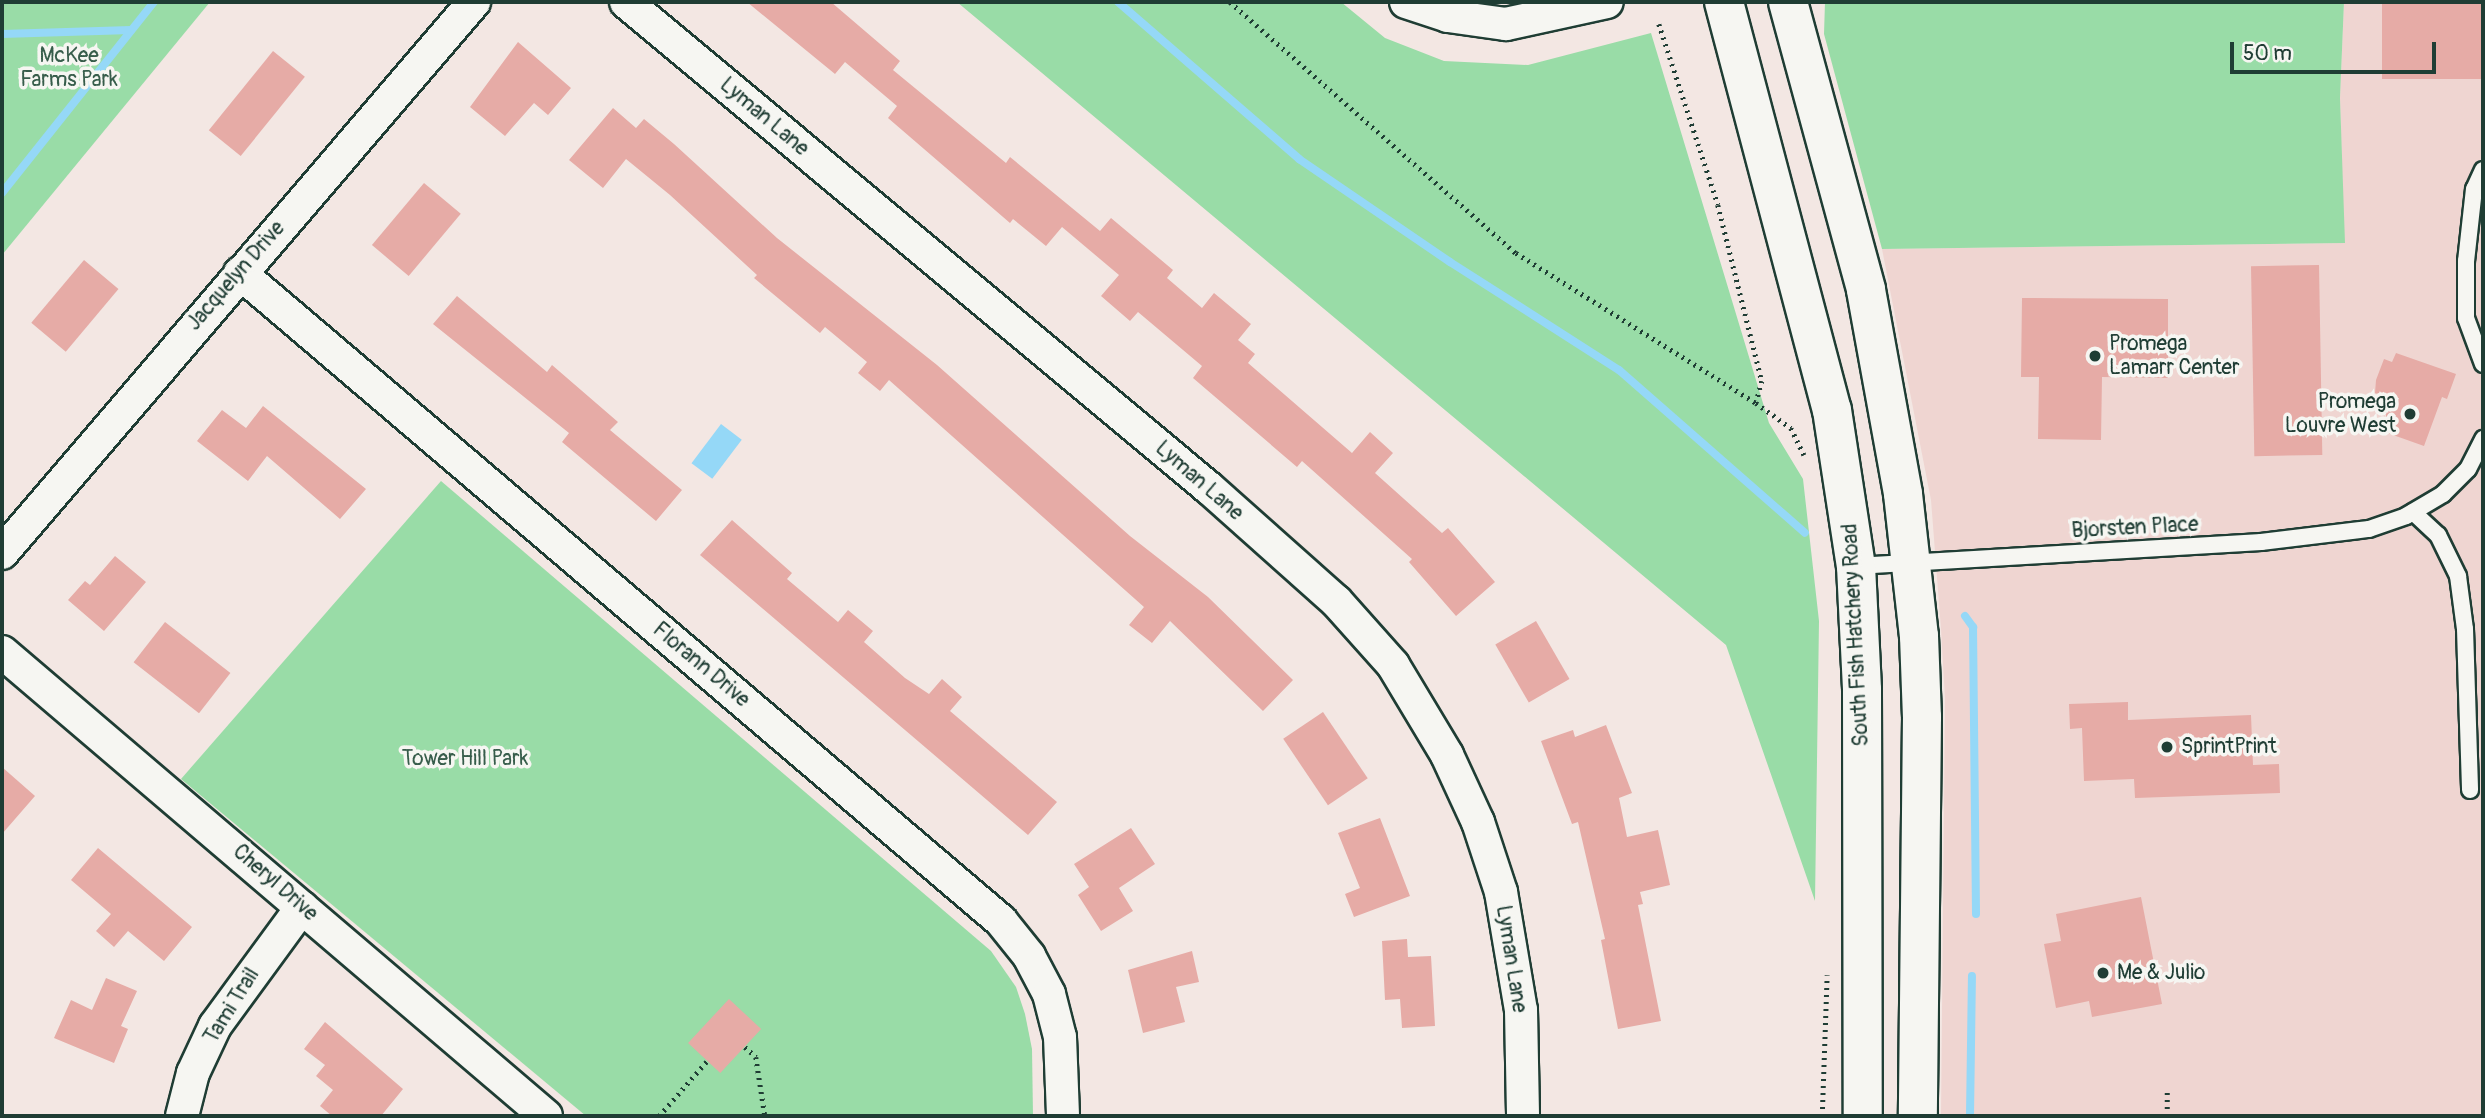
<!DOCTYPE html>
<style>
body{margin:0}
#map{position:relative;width:2485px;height:1118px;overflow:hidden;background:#f3e7e3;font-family:Pangolin,sans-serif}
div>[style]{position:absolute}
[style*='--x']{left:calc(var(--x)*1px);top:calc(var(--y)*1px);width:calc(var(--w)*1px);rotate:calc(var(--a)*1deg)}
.built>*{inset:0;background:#efd5d1}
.green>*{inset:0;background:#99dca7}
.water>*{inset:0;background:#95d8f7;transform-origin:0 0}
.stream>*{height:8px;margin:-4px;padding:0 4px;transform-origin:4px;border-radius:4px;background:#95d8f7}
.building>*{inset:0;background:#e6aba6;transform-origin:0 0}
.path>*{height:4.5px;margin-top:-2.25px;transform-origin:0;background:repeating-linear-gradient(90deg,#1f3d34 0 2px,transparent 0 7px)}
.roads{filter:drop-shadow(2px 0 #1f3d34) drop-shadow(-2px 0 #1f3d34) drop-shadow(0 2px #1f3d34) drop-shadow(0 -2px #1f3d34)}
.service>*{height:16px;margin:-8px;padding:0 8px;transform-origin:8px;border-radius:8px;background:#f6f6f2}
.minor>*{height:32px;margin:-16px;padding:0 16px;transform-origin:16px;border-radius:16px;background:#f6f6f2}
.secondary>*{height:38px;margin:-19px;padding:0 19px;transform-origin:19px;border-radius:19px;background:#f6f6f2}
.dots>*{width:19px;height:19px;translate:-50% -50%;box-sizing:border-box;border:4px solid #f6f6f2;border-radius:50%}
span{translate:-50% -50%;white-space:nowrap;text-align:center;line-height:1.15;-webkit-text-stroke:7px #f6f6f2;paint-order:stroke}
.park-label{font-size:21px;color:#375d4b}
.street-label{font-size:21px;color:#1f3d34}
.poi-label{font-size:21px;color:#1f3d34}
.left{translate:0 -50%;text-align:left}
.right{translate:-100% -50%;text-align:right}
.frame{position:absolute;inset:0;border:4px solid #1f3d34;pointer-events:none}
.scale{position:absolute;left:2230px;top:42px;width:206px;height:32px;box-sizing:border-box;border:4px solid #1f3d34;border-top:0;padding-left:9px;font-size:21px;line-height:24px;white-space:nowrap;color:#1f3d34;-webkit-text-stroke:5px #f6f6f2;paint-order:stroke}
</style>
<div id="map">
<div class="built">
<i style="clip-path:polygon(2344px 2px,2483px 2px,2483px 1116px,1941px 1116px,1945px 699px,1941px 629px,1931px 500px,1882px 249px,2344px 243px,2340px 98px)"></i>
</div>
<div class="green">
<i style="clip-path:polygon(2px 2px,210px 2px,2px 255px)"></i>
<i style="clip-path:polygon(957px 2px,1341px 2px,1385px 38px,1444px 61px,1528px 65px,1651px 33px,1769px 423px,1803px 479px,1819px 621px,1815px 901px,1726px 645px)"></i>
<i style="clip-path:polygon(1825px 2px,2344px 2px,2340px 98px,2345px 243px,1882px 249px,1824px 34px)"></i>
<i style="clip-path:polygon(441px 481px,991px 951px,1016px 987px,1025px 1014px,1032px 1049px,1033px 1116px,586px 1116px,181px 779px)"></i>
</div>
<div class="water">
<i style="left:721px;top:424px;width:26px;height:49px;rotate:37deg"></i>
</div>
<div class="stream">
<i style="--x:1118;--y:2;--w:240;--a:40.9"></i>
<i style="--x:1299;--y:159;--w:183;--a:34.3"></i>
<i style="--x:1450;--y:262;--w:201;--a:32.6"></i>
<i style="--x:1619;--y:370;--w:247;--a:41.2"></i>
<i style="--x:2;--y:34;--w:129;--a:-1.8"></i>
<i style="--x:2;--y:193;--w:244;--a:-51.5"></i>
<i style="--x:1965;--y:616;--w:14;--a:54"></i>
<i style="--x:1973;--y:627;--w:287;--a:89.4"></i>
<i style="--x:1970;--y:1116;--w:140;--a:-89.2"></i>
</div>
<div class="building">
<i style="clip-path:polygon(747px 2px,831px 2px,900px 61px,893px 70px,1006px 163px,1010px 157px,1100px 231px,1111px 218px,1173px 270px,1167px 278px,1202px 308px,1214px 293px,1251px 324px,1238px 340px,1255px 354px,1248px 363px,1352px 453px,1370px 432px,1393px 453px,1375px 473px,1442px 533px,1448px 528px,1495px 582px,1456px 616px,1409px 562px,1412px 559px,1302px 461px,1297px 467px,1193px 378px,1202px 366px,1138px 312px,1130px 321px,1101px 296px,1119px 275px,1062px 227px,1046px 246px,1013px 219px,1010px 223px,888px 118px,897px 106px,845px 62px,835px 74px)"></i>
<i style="left:2382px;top:2px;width:101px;height:77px"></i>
<i style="clip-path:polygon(518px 42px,571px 88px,548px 115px,534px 103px,505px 136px,470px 107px)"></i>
<i style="left:273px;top:51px;width:41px;height:102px;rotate:39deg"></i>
<i style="clip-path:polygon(613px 108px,636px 128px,644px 119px,674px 144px,777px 238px,937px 365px,1130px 536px,1208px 597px,1293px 680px,1263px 711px,1170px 621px,1152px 643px,1129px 625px,1144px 607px,889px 380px,880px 391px,858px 373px,867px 362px,825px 327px,820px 333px,754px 278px,757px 275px,670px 195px,626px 159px,603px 188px,569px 160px)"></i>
<i style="left:424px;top:183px;width:48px;height:81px;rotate:40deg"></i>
<i style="left:84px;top:260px;width:45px;height:82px;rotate:40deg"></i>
<i style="left:2319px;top:265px;width:190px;height:68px;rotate:89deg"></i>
<i style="clip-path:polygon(457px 296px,547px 372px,552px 365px,618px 422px,610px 430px,682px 490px,656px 521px,562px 442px,569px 433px,433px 324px)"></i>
<i style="clip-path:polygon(2022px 298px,2168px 299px,2168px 378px,2102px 377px,2101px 440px,2038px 439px,2039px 377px,2021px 377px)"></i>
<i style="clip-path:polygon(2396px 353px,2456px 374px,2447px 399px,2442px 397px,2424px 446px,2379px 430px,2390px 398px,2375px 393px,2376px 380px,2384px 359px,2392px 362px)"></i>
<i style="clip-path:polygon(263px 406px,366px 489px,340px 519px,267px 456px,248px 481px,197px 441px,222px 410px,246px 428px)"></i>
<i style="clip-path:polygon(732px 520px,792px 573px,787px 579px,838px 622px,848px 610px,873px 631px,864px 642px,905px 678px,929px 694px,942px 679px,962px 697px,950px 711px,1057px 802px,1028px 835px,700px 555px)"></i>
<i style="clip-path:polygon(115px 556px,146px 582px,104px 631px,68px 600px,85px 581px,90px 585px)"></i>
<i style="left:1536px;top:621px;width:67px;height:47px;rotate:60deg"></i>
<i style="left:165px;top:622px;width:83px;height:51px;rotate:38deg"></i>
<i style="clip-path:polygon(2128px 702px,2128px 720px,2251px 715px,2253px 765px,2279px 764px,2280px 793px,2135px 798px,2134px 779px,2084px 781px,2082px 728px,2070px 729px,2069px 704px)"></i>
<i style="left:1323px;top:712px;width:80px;height:48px;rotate:56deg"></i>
<i style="clip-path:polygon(1606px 725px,1632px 793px,1619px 798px,1627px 837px,1658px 830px,1670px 885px,1640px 892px,1643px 904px,1638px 905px,1661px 1021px,1618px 1029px,1601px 940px,1605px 939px,1578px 822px,1572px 824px,1541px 741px,1573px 730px,1575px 737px)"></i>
<i style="clip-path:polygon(2px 767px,35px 796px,2px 834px)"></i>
<i style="clip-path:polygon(1380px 818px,1410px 896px,1354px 917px,1345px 894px,1360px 888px,1338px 833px)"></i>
<i style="clip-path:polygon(1131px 828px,1155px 864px,1119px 888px,1133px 911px,1101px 931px,1078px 895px,1089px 887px,1074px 864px)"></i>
<i style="clip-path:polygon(98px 848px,192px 927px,164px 961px,128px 931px,114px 947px,96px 931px,111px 914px,71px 880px)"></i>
<i style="clip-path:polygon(2141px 897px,2162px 1004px,2092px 1017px,2089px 1001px,2056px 1008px,2044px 944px,2061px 941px,2056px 914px)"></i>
<i style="clip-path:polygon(1407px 939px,1408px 957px,1431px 956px,1435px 1026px,1402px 1028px,1400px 999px,1385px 1000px,1382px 941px)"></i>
<i style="clip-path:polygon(1192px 951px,1199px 982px,1176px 987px,1185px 1022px,1143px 1033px,1128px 970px)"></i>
<i style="clip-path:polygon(106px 978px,137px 991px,121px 1026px,128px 1029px,114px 1063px,54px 1038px,71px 1000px,92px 1010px)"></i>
<i style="left:729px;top:999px;width:44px;height:60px;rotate:43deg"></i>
<i style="clip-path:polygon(325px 1022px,403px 1089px,381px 1116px,332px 1116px,320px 1106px,333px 1090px,316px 1076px,325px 1065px,304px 1049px)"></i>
</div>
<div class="path">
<i style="--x:1230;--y:2;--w:381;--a:41.3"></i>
<i style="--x:1516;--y:253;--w:283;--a:32"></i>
<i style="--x:1659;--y:24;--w:190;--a:71.9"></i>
<i style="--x:1718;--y:205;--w:181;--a:76"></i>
<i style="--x:1762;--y:381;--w:23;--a:105"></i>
<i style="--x:1756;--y:403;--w:43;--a:35.5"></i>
<i style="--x:1791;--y:428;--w:30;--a:64"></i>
<i style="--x:745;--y:1047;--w:15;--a:42"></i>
<i style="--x:756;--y:1057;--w:60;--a:81.3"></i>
<i style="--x:659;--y:1116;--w:73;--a:-48.9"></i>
<i style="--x:1822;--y:1116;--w:141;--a:-88"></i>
<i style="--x:2167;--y:1116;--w:26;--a:-90"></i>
</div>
<div class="roads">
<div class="service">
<i style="--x:2483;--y:170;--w:21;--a:115"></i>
<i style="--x:2474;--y:189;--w:72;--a:96.3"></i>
<i style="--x:2466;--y:261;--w:57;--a:90"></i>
<i style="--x:2466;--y:318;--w:49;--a:69.7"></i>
<i style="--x:2413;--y:512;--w:34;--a:43"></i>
<i style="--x:2438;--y:535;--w:46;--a:64"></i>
<i style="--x:2458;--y:576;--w:53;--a:82.5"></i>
<i style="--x:2465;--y:629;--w:161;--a:88.2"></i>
<i style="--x:1856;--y:566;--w:406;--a:-3.4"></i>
<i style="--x:2261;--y:542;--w:109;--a:-6.9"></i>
<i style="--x:2369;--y:529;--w:39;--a:-19"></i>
<i style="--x:2406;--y:516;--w:43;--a:-30.7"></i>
<i style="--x:2443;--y:494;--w:35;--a:-45"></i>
<i style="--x:2468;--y:469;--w:34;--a:-63"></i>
</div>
<div class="minor">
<i style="--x:626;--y:2;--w:759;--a:39.82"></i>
<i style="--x:1209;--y:488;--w:170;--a:41.7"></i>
<i style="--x:1336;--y:601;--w:86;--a:48.3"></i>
<i style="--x:1393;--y:665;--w:105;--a:59"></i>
<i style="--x:1447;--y:755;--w:74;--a:65.2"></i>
<i style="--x:1478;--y:822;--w:74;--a:71.8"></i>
<i style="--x:1501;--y:892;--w:120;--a:80.4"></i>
<i style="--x:1521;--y:1010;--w:106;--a:88.9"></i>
<i style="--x:1406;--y:2;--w:44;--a:18.4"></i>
<i style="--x:1448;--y:16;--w:59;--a:7.9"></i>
<i style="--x:1506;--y:24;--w:103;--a:-12.3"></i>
<i style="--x:240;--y:273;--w:1000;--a:40.41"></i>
<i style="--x:1001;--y:921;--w:45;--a:51.3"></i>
<i style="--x:1029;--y:956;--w:43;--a:62.2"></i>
<i style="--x:1049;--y:994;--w:44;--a:75.7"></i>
<i style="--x:1060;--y:1037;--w:79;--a:87.8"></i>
<i style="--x:2;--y:553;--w:726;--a:-49.42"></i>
<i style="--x:2;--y:652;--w:715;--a:40.46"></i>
<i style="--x:182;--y:1116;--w:44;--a:-75.7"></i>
<i style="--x:193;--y:1073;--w:52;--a:-64.9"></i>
<i style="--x:215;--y:1026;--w:147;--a:-53.8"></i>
</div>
<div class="secondary">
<i style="--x:1724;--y:2;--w:422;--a:75.2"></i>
<i style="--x:1832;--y:410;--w:158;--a:81.3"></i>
<i style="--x:1856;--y:566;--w:124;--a:87.2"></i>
<i style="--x:1862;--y:690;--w:426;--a:89.9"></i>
<i style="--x:1788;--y:2;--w:298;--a:74.8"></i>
<i style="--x:1866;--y:290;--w:207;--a:79.7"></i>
<i style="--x:1903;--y:494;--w:143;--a:83.6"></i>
<i style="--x:1919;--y:636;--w:81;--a:87.9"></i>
<i style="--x:1922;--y:717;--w:399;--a:90.6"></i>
</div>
</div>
<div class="dots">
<i style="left:2095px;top:356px;background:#1f3d34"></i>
<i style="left:2410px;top:414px;background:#1f3d34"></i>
<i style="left:2167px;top:747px;background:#1f3d34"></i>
<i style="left:2103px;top:973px;background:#1f3d34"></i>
</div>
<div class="park-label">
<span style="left:69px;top:68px">McKee<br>Farms Park</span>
<span style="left:465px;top:759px">Tower Hill Park</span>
</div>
<div class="street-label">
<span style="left:764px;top:117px;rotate:40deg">Lyman Lane</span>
<span style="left:236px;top:276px;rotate:-49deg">Jacquelyn Drive</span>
<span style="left:1199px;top:481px;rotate:41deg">Lyman Lane</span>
<span style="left:2135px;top:528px;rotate:-3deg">Bjorsten Place</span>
<span style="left:1856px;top:635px;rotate:-93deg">South Fish Hatchery Road</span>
<span style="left:701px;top:665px;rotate:40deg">Florann Drive</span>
<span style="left:275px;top:883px;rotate:41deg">Cheryl Drive</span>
<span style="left:1511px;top:959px;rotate:81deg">Lyman Lane</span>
<span style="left:232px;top:1006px;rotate:-58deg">Tami Trail</span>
</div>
<div class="poi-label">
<span class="left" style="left:2109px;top:356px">Promega<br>Lamarr Center</span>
<span class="right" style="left:2396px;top:414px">Promega<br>Louvre West</span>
<span class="left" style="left:2181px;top:747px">SprintPrint</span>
<span class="left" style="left:2117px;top:973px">Me &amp; Julio</span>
</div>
<div class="frame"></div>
<div class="scale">50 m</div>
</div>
